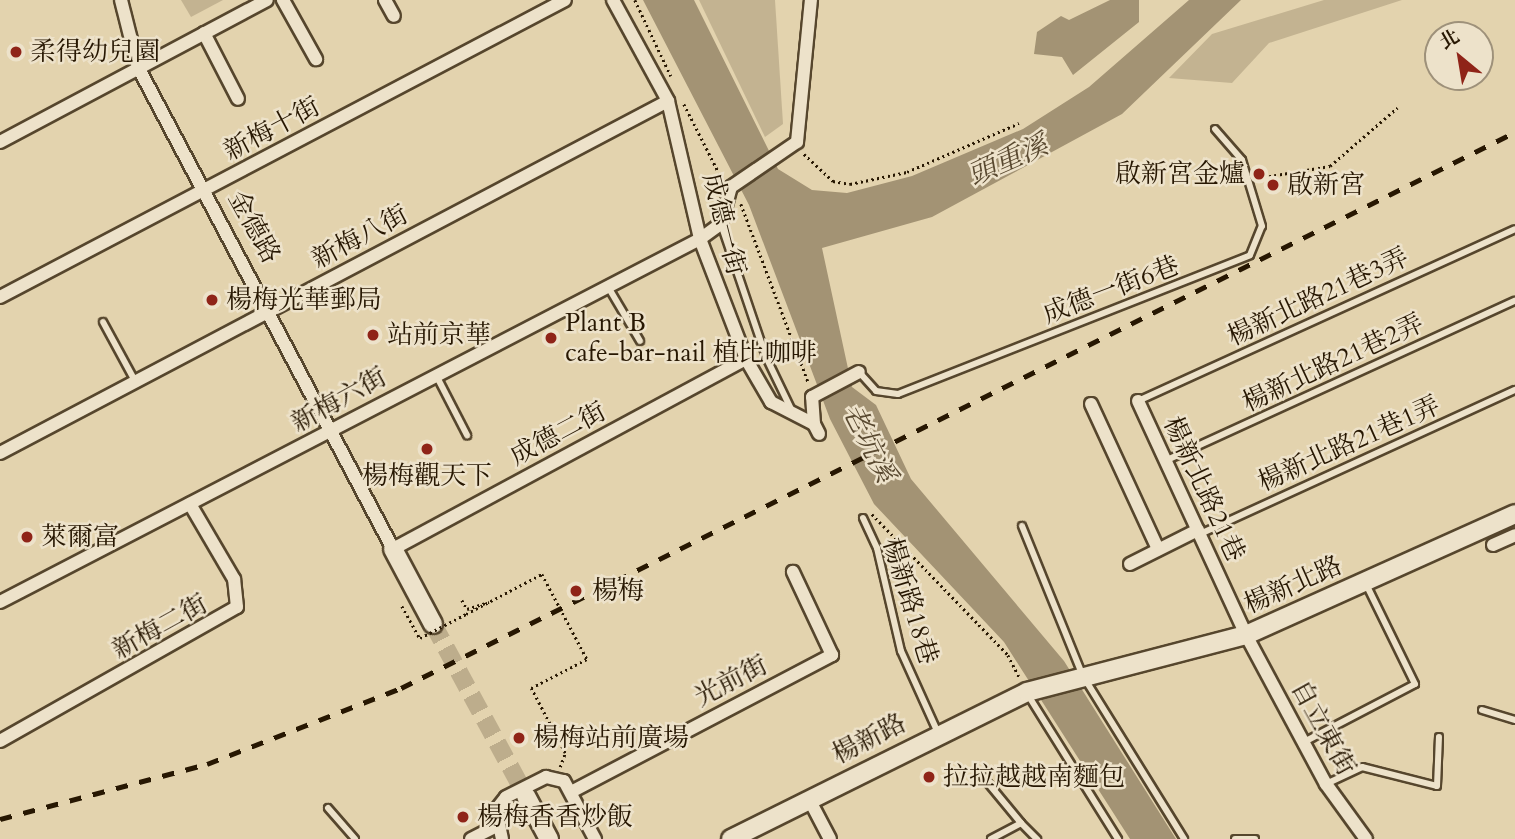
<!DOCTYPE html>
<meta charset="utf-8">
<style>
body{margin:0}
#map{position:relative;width:1515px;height:839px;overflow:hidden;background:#e3d3ae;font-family:Cardo,"Noto Serif TC",serif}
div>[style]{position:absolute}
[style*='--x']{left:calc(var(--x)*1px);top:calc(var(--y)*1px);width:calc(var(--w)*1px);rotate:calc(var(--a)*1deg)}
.green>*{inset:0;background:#c3b391}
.water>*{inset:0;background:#a39374}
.secondary-tunnel>*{height:18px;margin-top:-9px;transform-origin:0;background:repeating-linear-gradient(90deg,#bdad8c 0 18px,transparent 0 27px)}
.path>*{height:2.5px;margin-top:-1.25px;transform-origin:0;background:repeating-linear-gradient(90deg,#271702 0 2px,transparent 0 5.5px)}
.roads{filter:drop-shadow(2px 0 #56462d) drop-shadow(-2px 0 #56462d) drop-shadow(0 2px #56462d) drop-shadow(0 -2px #56462d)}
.lane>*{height:6px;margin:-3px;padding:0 3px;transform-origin:3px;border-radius:3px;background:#ede2ca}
.street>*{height:12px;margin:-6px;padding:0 6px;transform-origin:6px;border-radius:6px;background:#ede2ca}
.secondary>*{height:18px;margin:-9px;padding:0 9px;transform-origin:9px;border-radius:9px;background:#ede2ca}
.rail>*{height:4.5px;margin-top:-2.25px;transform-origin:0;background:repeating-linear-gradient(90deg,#271702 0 12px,transparent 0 24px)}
.path-bridge>*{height:2.5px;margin-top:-1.25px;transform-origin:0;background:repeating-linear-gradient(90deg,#271702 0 2px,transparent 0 5.5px)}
.dots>*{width:19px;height:19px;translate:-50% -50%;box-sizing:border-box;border:4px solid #ede2ca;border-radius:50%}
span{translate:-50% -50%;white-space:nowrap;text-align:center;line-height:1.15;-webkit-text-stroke:5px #ede2ca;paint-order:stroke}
.poi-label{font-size:26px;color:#271702}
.left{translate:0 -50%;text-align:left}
.right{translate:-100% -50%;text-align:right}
.street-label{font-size:26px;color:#271702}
.water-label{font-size:28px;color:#594930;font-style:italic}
.north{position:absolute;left:1424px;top:21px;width:70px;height:70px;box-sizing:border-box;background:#ede2ca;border:2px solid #9e917a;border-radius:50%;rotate:330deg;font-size:19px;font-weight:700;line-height:28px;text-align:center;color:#271702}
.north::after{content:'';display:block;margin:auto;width:24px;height:32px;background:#8f2418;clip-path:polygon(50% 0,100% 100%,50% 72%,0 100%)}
</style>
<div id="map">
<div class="green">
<i style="clip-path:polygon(181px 0,223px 0,191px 17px)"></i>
<i style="clip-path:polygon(699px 0,775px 0,783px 124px,765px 137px)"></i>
<i style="clip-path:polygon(1324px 0,1402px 0,1269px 43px,1232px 83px,1169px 78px,1212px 34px)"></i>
</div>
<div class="water">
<i style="clip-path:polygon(643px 0,694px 0,778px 169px,812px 190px,847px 193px,912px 176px,1023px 129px,1089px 87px,1189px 0,1241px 0,1122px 114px,932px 217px,822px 248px,852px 387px,876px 405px,911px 479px,1064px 661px,1176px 839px,1130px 839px,1004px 642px,874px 504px,830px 419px,749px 205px)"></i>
<i style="clip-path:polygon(1110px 0,1139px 0,1139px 22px,1073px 75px,1062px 57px,1034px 54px,1037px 32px,1061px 16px,1069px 20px)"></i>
</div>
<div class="secondary-tunnel">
<i style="--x:433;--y:624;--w:196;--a:61.6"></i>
</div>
<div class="path">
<i style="--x:635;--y:0;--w:84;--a:64.7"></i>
<i style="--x:684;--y:104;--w:84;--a:63.1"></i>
<i style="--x:804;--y:154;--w:40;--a:43"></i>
<i style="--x:833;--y:181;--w:17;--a:10"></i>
<i style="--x:850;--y:184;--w:58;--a:-11.9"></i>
<i style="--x:907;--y:172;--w:122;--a:-23.6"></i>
<i style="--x:1258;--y:178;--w:73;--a:-9.5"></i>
<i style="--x:1330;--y:166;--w:89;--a:-40.9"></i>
<i style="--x:741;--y:204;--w:192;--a:69.3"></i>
<i style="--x:872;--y:514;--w:196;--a:46"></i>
<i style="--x:1008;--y:655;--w:25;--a:63"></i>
<i style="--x:462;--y:600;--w:10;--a:61"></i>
<i style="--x:467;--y:609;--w:23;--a:-18"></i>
<i style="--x:402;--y:606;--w:37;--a:61"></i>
<i style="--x:466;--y:614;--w:86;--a:-27.8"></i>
<i style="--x:560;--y:767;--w:15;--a:-70"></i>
<i style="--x:565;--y:753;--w:73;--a:-117.6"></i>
<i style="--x:531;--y:688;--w:63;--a:-27.4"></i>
</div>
<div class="roads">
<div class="lane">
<i style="--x:721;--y:224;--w:140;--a:71.3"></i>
<i style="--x:766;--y:357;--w:60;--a:64.3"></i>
<i style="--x:607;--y:285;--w:65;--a:59.5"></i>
<i style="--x:103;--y:322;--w:67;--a:61.5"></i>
<i style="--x:859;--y:372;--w:25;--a:48"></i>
<i style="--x:876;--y:391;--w:22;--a:8"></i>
<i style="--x:898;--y:394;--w:378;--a:-21.5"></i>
<i style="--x:1250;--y:255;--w:31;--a:-68"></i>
<i style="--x:1262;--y:226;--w:69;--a:-106.9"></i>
<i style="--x:1242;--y:160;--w:41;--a:-131.1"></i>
<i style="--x:436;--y:375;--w:68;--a:62.7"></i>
<i style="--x:1138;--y:401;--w:414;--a:-24.5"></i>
<i style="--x:1167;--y:460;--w:383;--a:-24.6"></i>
<i style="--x:863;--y:518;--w:33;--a:65"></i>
<i style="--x:877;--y:548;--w:106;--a:76.9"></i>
<i style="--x:901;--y:651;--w:90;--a:65.7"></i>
<i style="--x:1022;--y:526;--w:162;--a:67.9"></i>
<i style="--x:1083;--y:676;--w:192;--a:58.2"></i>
<i style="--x:1200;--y:534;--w:346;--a:-24.6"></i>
<i style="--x:1028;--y:695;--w:170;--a:58"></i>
<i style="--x:1482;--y:710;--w:34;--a:17"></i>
<i style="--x:1304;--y:742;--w:125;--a:-27.6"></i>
<i style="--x:1415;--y:684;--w:111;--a:-116.1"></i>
<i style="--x:983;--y:777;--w:60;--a:50.4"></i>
<i style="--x:1326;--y:784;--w:40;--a:-25"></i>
<i style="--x:1362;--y:767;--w:77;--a:14.2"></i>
<i style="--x:1437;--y:786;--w:49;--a:-87.7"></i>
<i style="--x:328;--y:808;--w:41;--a:48.9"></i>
<i style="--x:991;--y:839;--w:34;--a:-28"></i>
<i style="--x:1021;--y:823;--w:23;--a:45"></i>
<i style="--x:1235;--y:839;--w:20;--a:0"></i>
</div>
<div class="street">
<i style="--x:121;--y:0;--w:69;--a:75.8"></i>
<i style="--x:138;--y:67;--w:545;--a:62.12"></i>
<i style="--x:393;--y:549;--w:401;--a:-28.3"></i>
<i style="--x:283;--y:0;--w:68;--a:60.8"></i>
<i style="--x:385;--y:0;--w:18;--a:61"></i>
<i style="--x:613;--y:0;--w:115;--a:61.4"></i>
<i style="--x:668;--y:101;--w:142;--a:76.9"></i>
<i style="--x:700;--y:239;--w:129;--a:69"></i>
<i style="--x:746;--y:359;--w:50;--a:59.8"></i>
<i style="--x:771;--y:402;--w:48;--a:27.1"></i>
<i style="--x:814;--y:424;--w:11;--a:63"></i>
<i style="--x:204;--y:33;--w:74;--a:62.7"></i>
<i style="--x:0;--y:142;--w:302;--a:-28"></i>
<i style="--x:0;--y:297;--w:638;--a:-27.73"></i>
<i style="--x:1138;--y:401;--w:258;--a:65.2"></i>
<i style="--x:1246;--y:635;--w:169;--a:61.8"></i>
<i style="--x:1326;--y:784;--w:68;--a:54"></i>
<i style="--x:1091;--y:404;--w:160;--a:65.2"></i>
<i style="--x:814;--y:424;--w:27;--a:-94"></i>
<i style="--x:812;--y:397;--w:53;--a:-28"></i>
<i style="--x:0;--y:453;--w:755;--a:-27.79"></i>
<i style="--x:1493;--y:545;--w:24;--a:-24"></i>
<i style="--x:1130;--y:564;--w:76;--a:-26.6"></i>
<i style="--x:0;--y:602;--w:789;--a:-27.41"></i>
<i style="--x:700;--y:239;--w:26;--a:-36"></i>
<i style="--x:721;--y:224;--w:38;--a:-75"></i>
<i style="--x:731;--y:187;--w:80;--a:-34.3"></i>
<i style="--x:797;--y:142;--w:143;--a:-84.4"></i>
<i style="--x:0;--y:741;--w:272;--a:-29.5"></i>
<i style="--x:237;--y:607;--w:28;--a:-96"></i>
<i style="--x:234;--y:579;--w:87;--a:-120.4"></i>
<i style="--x:571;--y:792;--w:295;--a:-27.7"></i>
<i style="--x:832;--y:655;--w:92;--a:-115.2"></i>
<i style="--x:809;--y:799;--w:45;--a:62.3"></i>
<i style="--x:471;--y:839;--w:29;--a:-27"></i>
<i style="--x:502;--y:839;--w:30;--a:-102"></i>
<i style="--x:496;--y:810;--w:16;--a:-52"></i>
<i style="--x:506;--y:797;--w:45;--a:-26.6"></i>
<i style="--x:546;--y:777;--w:18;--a:13"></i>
<i style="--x:564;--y:781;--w:66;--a:61.9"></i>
</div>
<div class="secondary">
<i style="--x:393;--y:549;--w:85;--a:61.9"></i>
<i style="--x:526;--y:796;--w:49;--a:61.9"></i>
<i style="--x:731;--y:839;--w:330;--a:-26.4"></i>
<i style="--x:1027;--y:692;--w:226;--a:-14.6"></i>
<i style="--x:1246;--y:635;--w:295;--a:-24.2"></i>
</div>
</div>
<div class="rail">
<i style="--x:0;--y:819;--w:214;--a:-14.9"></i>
<i style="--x:207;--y:764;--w:208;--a:-21.4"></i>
<i style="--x:401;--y:688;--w:1245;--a:-26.52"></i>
</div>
<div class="path-bridge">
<i style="--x:542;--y:574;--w:96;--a:62.1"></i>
<i style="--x:420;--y:638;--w:52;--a:-27.6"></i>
</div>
<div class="dots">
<i style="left:16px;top:52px;background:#8f2418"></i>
<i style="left:1259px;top:174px;background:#8f2418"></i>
<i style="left:1273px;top:185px;background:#8f2418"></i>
<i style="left:212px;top:300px;background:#8f2418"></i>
<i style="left:373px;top:335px;background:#8f2418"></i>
<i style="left:551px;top:338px;background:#8f2418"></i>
<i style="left:427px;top:449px;background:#8f2418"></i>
<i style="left:27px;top:537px;background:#8f2418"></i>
<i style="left:576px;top:591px;background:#8f2418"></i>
<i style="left:519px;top:738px;background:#8f2418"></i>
<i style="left:929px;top:777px;background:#8f2418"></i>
<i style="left:463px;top:817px;background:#8f2418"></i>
</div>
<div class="poi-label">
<span class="left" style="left:30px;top:52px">柔得幼兒園</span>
<span class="right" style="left:1245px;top:174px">啟新宮金爐</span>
<span class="left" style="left:1287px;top:185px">啟新宮</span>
<span class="left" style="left:226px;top:300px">楊梅光華郵局</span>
<span class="left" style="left:565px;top:338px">Plant B<br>cafe-bar-nail 植比咖啡</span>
<span class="left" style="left:387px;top:335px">站前京華</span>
<span style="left:427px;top:476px">楊梅觀天下</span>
<span class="left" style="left:41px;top:537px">萊爾富</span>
<span class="left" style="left:592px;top:591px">楊梅</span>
<span class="left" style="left:533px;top:738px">楊梅站前廣場</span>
<span class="left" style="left:943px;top:777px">拉拉越越南麵包</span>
<span class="left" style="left:477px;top:817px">楊梅香香炒飯</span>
</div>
<div class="street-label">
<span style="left:272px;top:129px;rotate:-28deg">新梅十街</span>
<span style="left:724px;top:224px;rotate:76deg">成德一街</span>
<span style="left:254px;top:227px;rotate:61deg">金德路</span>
<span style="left:360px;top:237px;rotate:-28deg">新梅八街</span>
<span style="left:1111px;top:290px;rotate:-21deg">成德一街6巷</span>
<span style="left:1318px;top:297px;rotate:-25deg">楊新北路21巷3弄</span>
<span style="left:1333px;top:363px;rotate:-25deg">楊新北路21巷2弄</span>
<span style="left:339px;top:400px;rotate:-29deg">新梅六街</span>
<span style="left:558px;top:434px;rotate:-28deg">成德二街</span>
<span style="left:1349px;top:444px;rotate:-24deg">楊新北路21巷1弄</span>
<span style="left:1204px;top:489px;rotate:65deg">楊新北路21巷</span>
<span style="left:1293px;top:585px;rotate:-24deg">楊新北路</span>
<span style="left:910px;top:601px;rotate:73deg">楊新路18巷</span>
<span style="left:160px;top:627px;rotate:-29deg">新梅二街</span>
<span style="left:731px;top:681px;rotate:-27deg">光前街</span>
<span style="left:1323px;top:728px;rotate:61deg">自立東街</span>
<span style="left:869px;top:739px;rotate:-27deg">楊新路</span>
</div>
<div class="water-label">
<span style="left:1008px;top:160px;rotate:-24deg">頭重溪</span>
<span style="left:869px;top:443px;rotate:63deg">老坑溪</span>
</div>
<div class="north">北</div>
</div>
